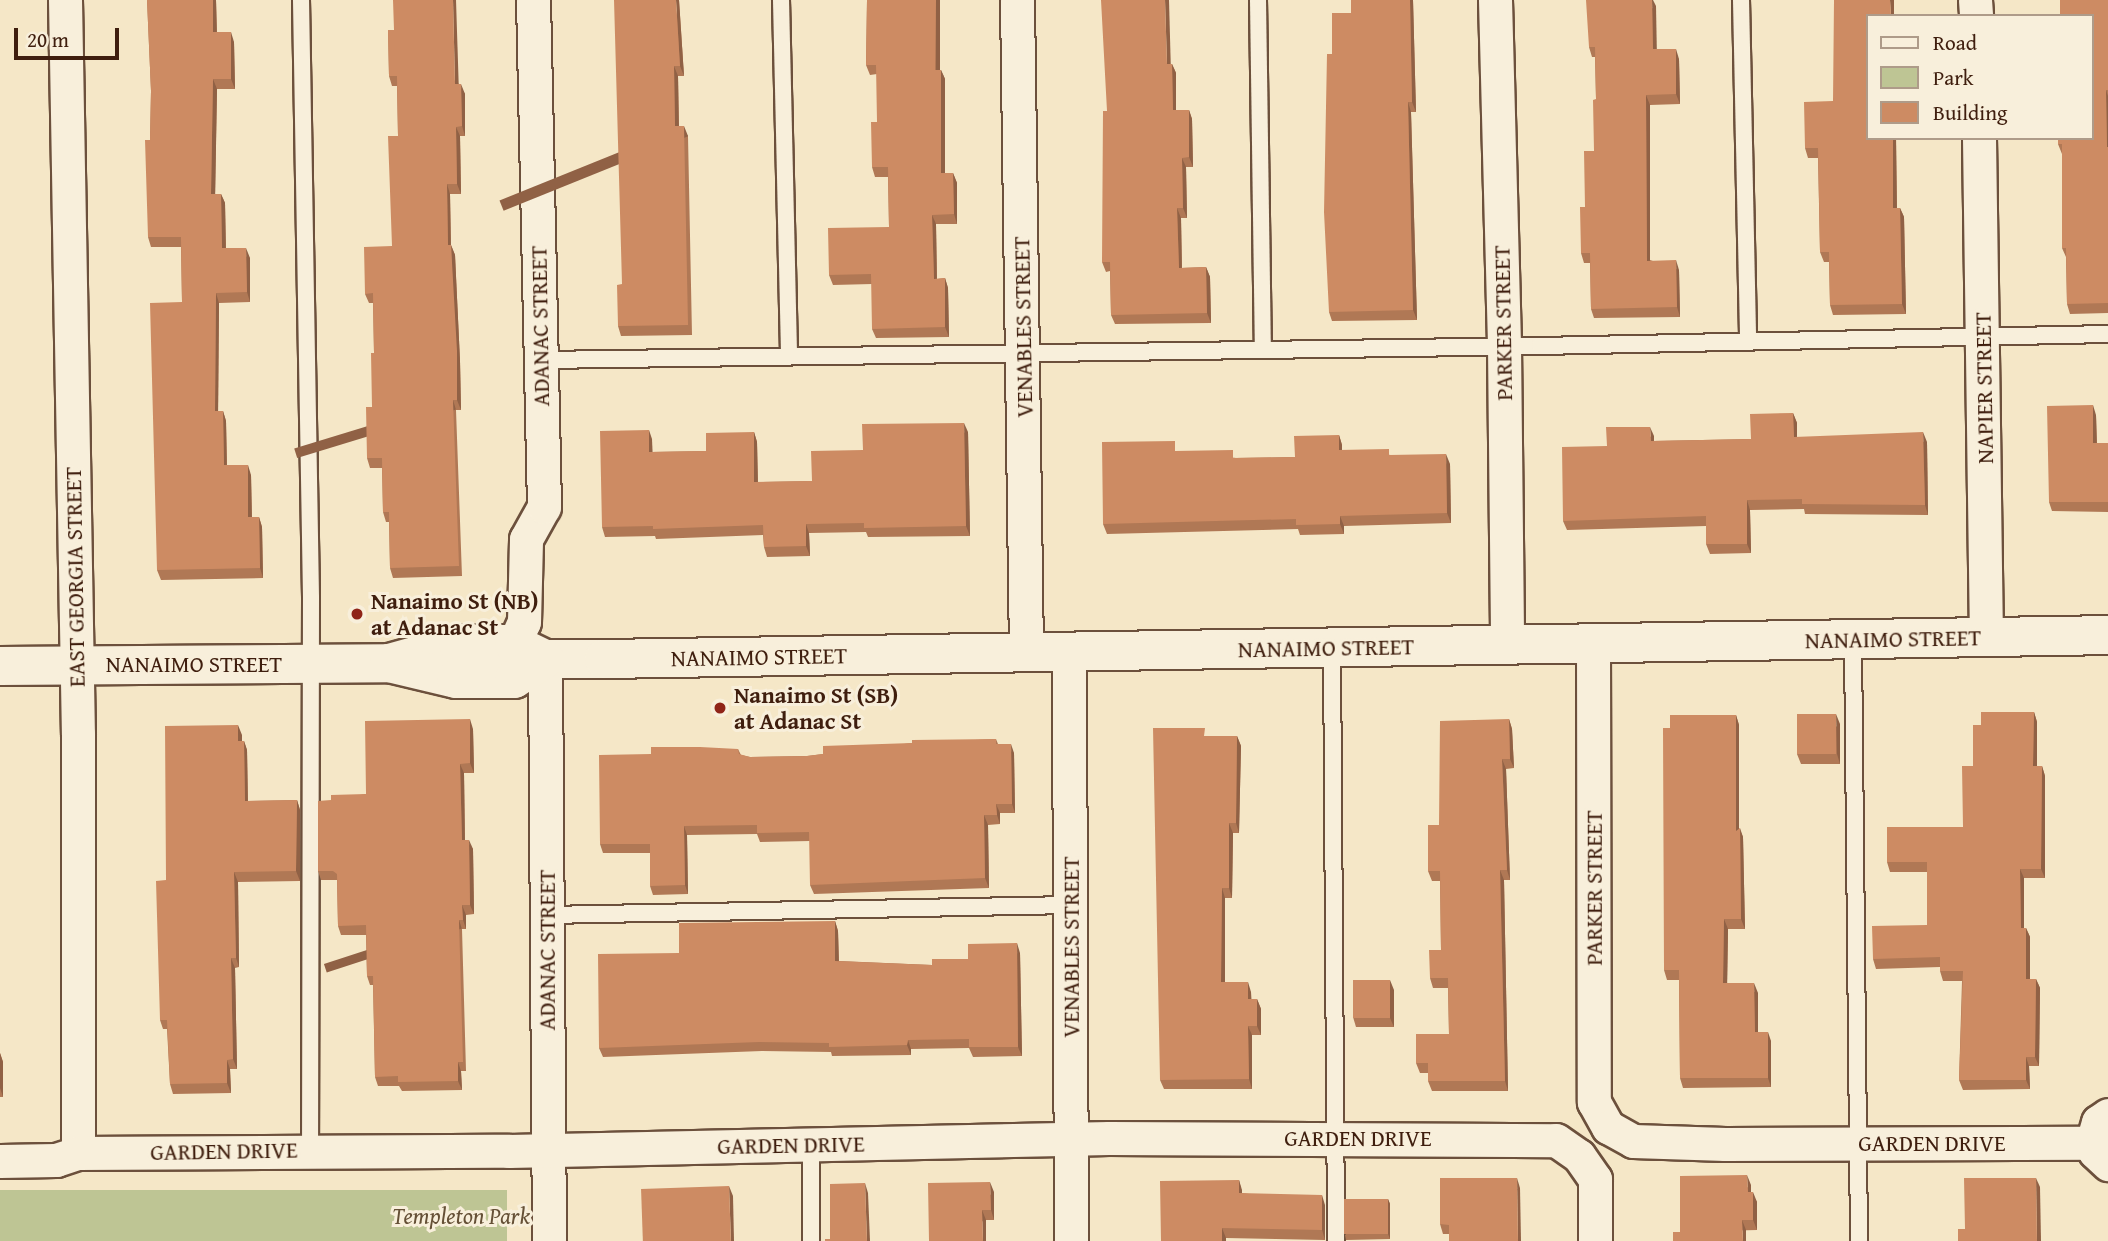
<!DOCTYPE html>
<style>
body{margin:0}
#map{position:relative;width:2108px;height:1241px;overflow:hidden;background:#f5e7c7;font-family:"Gentium Book Plus",serif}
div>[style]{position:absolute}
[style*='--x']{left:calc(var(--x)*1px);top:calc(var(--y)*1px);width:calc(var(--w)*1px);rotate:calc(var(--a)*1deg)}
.green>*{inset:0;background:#bec594;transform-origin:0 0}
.roads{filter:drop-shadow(2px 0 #6c503c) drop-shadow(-2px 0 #6c503c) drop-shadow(0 2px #6c503c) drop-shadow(0 -2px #6c503c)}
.service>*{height:16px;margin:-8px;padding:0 8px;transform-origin:8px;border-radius:8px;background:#f8efdb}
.minor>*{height:33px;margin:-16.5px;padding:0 16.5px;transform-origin:16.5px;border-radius:16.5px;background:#f8efdb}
.secondary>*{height:38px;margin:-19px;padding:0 19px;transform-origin:19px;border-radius:19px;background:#f8efdb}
.wall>*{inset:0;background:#b07855}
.shaded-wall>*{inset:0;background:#906145;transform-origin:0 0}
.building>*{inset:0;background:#cd8b63;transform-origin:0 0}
.dots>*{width:19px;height:19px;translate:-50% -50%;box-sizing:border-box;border:4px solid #f8efdb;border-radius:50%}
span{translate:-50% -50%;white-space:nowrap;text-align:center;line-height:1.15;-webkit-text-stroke:6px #f8efdb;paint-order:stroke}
.street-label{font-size:23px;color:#3f1e0e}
.poi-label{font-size:23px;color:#3f1e0e;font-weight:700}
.left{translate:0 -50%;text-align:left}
.park-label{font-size:23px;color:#655036;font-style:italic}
.legend{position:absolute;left:1866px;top:14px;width:228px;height:126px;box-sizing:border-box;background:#f8efdb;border:2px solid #ae9b89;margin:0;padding:9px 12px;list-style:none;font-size:21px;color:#3f1e0e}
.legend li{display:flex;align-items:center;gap:14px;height:35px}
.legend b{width:35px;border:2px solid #ae9b89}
.scale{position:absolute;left:14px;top:28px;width:105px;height:32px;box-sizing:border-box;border:4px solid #3f1e0e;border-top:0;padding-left:9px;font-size:21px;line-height:24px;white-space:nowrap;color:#3f1e0e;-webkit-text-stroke:5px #f8efdb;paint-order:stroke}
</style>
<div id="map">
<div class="green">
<i style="left:507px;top:1190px;width:51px;height:507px;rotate:90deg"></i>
</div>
<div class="roads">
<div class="service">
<i style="--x:301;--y:0;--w:598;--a:89.04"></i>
<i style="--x:311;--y:598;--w:552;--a:90.1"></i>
<i style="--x:781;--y:0;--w:355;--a:88.7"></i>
<i style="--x:1258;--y:0;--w:349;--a:89.2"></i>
<i style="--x:1741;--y:0;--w:340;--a:88.8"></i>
<i style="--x:541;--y:360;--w:999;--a:-0.8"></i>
<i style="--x:1540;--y:346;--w:568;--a:-1.21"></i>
<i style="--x:1853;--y:640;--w:601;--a:89.43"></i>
<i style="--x:1332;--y:648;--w:593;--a:89.61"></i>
<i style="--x:546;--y:915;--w:525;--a:-1.09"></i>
<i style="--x:811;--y:1144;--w:97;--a:90"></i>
</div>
<div class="minor">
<i style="--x:65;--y:0;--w:734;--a:88.99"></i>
<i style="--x:78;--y:734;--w:419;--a:90"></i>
<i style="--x:1017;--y:0;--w:654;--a:89.21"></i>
<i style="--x:1495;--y:0;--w:346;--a:88.5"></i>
<i style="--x:1504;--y:346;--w:300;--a:89.4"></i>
<i style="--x:1975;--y:0;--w:16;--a:86"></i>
<i style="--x:1979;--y:138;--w:499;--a:89.2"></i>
<i style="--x:514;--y:644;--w:24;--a:-66"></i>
<i style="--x:524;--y:622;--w:83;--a:-88.6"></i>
<i style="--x:526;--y:539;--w:37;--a:-61"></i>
<i style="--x:544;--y:507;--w:507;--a:-91.24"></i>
<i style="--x:1593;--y:645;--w:457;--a:89.9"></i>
<i style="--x:1594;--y:1102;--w:29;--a:61"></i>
<i style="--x:1608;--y:1127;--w:29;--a:29"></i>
<i style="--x:1633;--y:1141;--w:92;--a:1.9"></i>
<i style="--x:1725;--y:1144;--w:367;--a:-0.2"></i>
<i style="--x:1069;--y:653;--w:588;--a:89.81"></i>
<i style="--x:545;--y:659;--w:582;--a:89.61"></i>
<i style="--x:2108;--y:1115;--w:12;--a:145"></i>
<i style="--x:2098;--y:1122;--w:22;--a:106"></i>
<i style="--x:2092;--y:1143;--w:9;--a:72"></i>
<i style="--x:2095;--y:1152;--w:18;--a:43"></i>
<i style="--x:0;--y:1161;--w:56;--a:-1"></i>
<i style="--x:56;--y:1160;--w:23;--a:-18"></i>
<i style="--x:78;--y:1153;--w:431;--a:-0.3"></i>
<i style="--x:509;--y:1151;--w:600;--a:-1.24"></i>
<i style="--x:1109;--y:1138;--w:447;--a:0.3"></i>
<i style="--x:1556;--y:1140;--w:28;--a:35"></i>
<i style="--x:1579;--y:1156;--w:28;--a:55"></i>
<i style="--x:1595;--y:1179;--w:62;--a:90"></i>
</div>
<div class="secondary">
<i style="--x:389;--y:663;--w:72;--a:-15.4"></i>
<i style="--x:458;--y:644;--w:56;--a:0"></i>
<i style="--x:514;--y:644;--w:34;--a:26"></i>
<i style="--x:545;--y:659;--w:59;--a:0"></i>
<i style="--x:604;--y:659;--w:1504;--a:-0.91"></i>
<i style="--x:0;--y:666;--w:389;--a:-0.4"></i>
<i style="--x:389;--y:663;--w:69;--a:13.4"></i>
<i style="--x:456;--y:679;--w:58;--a:0"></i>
<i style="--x:514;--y:679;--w:37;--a:-33"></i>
</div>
</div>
<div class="wall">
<i style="clip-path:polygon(147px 0,216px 0,217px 32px,234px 42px,235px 89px,217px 89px,215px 194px,221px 194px,225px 203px,226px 248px,250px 258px,250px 302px,219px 303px,218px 411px,223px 411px,226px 421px,227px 465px,251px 475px,252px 517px,259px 517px,262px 527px,263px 578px,161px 580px,157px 570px,182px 302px,181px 247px,151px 247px,148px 237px,151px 91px)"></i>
<i style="clip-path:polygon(679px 0,684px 76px,678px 76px,679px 126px,688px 136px,692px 335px,621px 336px,618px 326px)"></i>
<i style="clip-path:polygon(867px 0,940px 0,939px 70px,941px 70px,945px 79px,945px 173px,953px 173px,957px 183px,957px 224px,936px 224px,937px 279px,945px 278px,948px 288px,949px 337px,876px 338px,872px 329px,872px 284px,833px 285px,829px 275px,889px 227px,888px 177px,875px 177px,872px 167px,877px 122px,877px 74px,870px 75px,866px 65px)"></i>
<i style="clip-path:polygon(1351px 0,1413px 0,1416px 112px,1411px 112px,1417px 320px,1332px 321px,1329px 312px,1332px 54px,1351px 13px)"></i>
<i style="clip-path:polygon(2108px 0,2108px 313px,2070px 314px,2067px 304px,2066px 257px,2062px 248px,2062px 154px,2058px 144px)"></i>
<i style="clip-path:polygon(1656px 6px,1656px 49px,1679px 59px,1680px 104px,1650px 105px,1650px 260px,1679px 270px,1680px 317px,1594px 318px,1591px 309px,1590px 263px,1584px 263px,1581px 253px,1585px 207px,1594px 151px,1596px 99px,1595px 57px,1592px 57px,1589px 47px)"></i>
<i style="clip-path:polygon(388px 30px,459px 84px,465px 94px,465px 136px,460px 136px,461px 194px,450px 194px,451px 245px,455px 255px,460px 361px,461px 410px,456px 410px,462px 576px,393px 578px,390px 568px,389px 522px,386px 522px,383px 512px,382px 468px,370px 468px,367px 458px,372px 407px,374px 353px,373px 303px,369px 303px,365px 294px,392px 246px,398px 136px,397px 86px,392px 86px,389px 76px)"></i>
<i style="clip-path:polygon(1171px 64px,1172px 64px,1176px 73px,1176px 110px,1189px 110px,1192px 119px,1193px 167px,1186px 167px,1187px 218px,1181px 218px,1182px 268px,1206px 267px,1210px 277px,1211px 323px,1115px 324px,1111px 315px,1110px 271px,1106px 272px,1102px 262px)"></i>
<i style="clip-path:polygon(1833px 101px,1868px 138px,1896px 138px,1897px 208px,1900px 208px,1904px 217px,1906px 314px,1833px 315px,1830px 305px,1829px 262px,1824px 262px,1820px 252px,1818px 158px,1808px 158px,1805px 148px)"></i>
<i style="clip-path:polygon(1793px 413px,1797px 423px,1797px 437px,1927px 442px,1928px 515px,1805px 514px,1804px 509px,1750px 510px,1751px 553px,1710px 554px,1706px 544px,1706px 526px,1567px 530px,1563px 521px,1607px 446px,1654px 436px,1654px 441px,1751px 439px)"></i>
<i style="clip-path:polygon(2096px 415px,2097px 443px,2108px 443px,2108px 512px,2052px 511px,2049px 502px)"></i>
<i style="clip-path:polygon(754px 432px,757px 442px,758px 482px,812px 481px,863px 450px,968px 432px,970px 536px,868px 537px,866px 532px,809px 533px,810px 556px,767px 557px,764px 547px,763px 535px,656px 539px,655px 536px,605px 537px,602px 527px,652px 439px,652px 452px,706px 451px)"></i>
<i style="clip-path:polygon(1339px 435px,1342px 445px,1342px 450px,1391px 455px,1450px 464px,1451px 523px,1344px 526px,1344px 534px,1300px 535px,1298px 529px,1107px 534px,1103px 524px,1179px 451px,1236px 458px,1295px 457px)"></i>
<i style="clip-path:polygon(2034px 712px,2037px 722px,2037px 766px,2042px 766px,2045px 776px,2045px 878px,2024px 878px,2024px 928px,2026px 928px,2030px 937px,2030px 979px,2036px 979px,2040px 988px,2039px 1066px,2029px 1066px,2030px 1089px,1963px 1090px,1959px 1080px,1962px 981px,1943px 981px,1940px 971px,1940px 967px,1876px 969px,1873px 959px,1927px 925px,1927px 872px,1890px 872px,1887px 862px,1963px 827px,1981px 725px)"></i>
<i style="clip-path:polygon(1736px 715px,1739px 725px,1739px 828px,1743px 837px,1745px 929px,1728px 929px,1727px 983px,1758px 993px,1758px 1032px,1771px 1041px,1771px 1087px,1683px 1088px,1680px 1078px,1679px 980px,1667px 980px,1664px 970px,1670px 728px)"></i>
<i style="clip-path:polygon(1509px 719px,1512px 729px,1514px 768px,1506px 769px,1510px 880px,1504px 880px,1508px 1091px,1432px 1091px,1428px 1081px,1428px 1073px,1420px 1073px,1416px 1063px,1449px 1034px,1448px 988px,1433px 988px,1430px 978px,1441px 950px,1440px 881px,1432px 881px,1428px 871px)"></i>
<i style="clip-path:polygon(1840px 724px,1840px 764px,1801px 764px,1797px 754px)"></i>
<i style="clip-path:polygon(473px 729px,474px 773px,464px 773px,465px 840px,473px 849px,474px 914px,466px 915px,466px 929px,462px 929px,466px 1071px,461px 1071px,462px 1090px,402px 1091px,399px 1086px,378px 1086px,375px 1077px,373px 985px,370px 985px,367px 976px,366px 935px,341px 935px,338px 926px,337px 880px,321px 880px,318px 871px,331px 800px,366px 794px)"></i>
<i style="clip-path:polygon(242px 735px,242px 741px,244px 741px,247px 750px,248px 801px,297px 800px,300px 810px,300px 881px,238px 882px,239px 967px,235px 968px,237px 1069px,230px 1069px,231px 1093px,173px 1094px,170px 1084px,167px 1029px,163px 1029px,160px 1020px,166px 880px)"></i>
<i style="clip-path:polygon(1208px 736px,1237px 736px,1241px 746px,1239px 833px,1233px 833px,1232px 898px,1225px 898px,1225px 982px,1251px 992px,1251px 999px,1257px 999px,1261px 1009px,1261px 1035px,1252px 1035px,1252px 1089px,1164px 1089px,1160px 1080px)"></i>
<i style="clip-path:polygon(996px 739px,998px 744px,1014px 753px,1015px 813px,1000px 813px,1000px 824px,988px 825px,989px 888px,814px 894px,810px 885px,810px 841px,760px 842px,757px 834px,687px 835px,688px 894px,653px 895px,650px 886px,650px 853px,603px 853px,600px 844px,651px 754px,738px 749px,741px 755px,750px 757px,807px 756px,912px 743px)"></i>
<i style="clip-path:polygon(835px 921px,838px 931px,839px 961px,932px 965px,968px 959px,1020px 953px,1022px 1056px,973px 1057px,969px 1048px,911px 1049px,911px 1055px,832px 1056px,831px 1052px,762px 1051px,603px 1057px,599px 1048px,679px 953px)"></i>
<i style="clip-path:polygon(1394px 990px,1394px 1027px,1356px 1027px,1353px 1017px)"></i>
<i style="clip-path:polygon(0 1053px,3px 1062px,3px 1097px,0 1097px)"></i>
<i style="clip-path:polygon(1239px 1180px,1242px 1193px,1325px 1205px,1325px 1240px,1226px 1238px,1161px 1241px)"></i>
<i style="clip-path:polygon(1751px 1185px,1751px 1192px,1757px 1202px,1757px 1230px,1680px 1232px)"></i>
<i style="clip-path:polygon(1520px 1188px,1449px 1234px,1443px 1234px,1440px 1224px)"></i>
<i style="clip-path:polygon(994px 1192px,994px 1220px,986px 1220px,929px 1241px)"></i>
<i style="clip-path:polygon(1388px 1199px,1390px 1204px,1390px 1239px,1346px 1240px,1345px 1235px)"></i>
</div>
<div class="shaded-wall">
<i style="clip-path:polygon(213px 0,216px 0,217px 42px,213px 32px)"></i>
<i style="clip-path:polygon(453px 0,456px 0,459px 94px,455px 84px)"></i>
<i style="clip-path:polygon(676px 0,679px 0,684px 76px,680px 66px)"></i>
<i style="left:936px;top:0;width:4px;height:70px"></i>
<i style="clip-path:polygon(1165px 0,1169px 0,1171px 74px,1167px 64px)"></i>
<i style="clip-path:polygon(1410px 0,1413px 0,1416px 112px,1412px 102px)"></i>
<i style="clip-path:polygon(1652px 0,1653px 0,1656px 6px,1657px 59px,1653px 49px)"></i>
<i style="clip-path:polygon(1890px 0,1894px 0,1894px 16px,1891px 16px)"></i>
<i style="clip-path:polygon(231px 32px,234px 42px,235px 89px,231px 79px)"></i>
<i style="clip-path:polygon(1676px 49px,1679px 59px,1680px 104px,1676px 94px)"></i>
<i style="clip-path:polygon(1172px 64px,1176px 73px,1176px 120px,1173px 110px)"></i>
<i style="clip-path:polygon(674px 66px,678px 76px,679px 136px,675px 126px)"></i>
<i style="clip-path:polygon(941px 70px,945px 79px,945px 183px,941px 173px)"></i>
<i style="clip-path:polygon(213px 79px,217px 89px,215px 204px,211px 194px)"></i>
<i style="clip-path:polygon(461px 84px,465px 94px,465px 136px,462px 126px)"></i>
<i style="clip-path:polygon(2106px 90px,2108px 96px,2108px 150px,2107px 147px)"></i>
<i style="clip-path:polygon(1646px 95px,1650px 105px,1650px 270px,1647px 261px)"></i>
<i style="clip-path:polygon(1408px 102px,1411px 112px,1417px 320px,1413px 310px)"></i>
<i style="clip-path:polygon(1189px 110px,1192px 119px,1193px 167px,1189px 157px)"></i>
<i style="left:684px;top:126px;width:11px;height:199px;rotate:68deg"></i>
<i style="clip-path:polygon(456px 127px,460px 136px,461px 194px,457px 184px)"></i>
<i style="clip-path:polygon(1893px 138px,1896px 138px,1897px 218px,1893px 208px)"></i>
<i style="clip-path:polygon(1182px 158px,1186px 167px,1187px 218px,1183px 208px)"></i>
<i style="clip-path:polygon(953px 173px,957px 183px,957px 224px,954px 214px)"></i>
<i style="clip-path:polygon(447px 184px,450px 194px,451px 255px,448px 245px)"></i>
<i style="clip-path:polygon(221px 194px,225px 203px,226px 258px,222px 248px)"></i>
<i style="clip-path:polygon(1177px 208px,1181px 218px,1182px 277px,1179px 268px)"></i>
<i style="clip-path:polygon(1900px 208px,1904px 217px,1906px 314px,1902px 304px)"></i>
<i style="clip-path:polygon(932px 215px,936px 224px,937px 289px,934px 279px)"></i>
<i style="clip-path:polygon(451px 245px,455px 255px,460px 361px,461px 410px,457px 400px)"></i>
<i style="clip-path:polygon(246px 248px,250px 258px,250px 302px,247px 292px)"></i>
<i style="clip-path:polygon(1676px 260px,1679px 270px,1680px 317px,1677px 307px)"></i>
<i style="clip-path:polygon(1206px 267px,1210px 277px,1211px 323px,1207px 313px)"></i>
<i style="clip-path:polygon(945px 278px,948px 288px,949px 337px,945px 327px)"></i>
<i style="clip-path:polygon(216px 293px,219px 303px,218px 421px,215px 411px)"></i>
<i style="left:453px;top:400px;width:10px;height:166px;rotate:73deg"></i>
<i style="clip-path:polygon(2093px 405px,2096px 415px,2097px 453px,2093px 443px)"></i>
<i style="clip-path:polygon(223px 411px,226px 421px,227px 475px,224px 465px)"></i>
<i style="clip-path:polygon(1793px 413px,1797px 423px,1797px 447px,1794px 437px)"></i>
<i style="clip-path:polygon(964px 423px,968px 432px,970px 536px,966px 526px)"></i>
<i style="clip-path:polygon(1650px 427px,1654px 436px,1654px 450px,1651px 441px)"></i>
<i style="clip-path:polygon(649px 430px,652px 439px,653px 462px,649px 452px)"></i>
<i style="clip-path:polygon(754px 432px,757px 442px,758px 492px,754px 482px)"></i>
<i style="clip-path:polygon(1923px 432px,1927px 442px,1928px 515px,1925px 505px)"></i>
<i style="clip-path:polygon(1339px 435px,1342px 445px,1342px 460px,1339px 450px)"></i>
<i style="clip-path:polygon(1446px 454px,1450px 464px,1451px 523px,1447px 513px)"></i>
<i style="clip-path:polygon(248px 465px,251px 475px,252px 527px,248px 517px)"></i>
<i style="clip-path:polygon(1747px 500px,1750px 510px,1751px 553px,1747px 544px)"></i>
<i style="clip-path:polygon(1340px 516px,1344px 526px,1344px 534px,1340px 524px)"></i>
<i style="clip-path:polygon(259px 517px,262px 527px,263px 578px,260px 568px)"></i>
<i style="clip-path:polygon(806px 524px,809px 533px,810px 556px,806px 546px)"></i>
<i style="clip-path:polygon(2034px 712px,2037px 722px,2037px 776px,2033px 766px)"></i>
<i style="clip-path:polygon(1836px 714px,1840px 724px,1840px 764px,1837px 754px)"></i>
<i style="clip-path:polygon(1736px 715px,1739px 725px,1739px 841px,1736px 831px)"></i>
<i style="clip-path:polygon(470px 719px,473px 729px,474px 773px,470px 763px)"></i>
<i style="clip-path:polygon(1509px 719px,1512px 729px,1514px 768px,1510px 759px)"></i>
<i style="clip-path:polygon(238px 725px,242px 735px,242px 750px,238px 741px)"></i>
<i style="clip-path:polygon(1237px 736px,1241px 746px,1239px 833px,1236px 823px)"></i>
<i style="clip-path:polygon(244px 741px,247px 750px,248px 811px,245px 801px)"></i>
<i style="clip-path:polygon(1011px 744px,1014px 753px,1015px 813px,1012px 804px)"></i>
<i style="clip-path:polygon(1502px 759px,1506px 769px,1510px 880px,1507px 870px)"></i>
<i style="clip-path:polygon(460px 764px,464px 773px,465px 849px,462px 840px)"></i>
<i style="clip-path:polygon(2042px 766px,2045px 776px,2045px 878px,2041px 869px)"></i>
<i style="clip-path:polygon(297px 800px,300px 810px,300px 881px,296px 871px)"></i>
<i style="clip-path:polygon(996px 804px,1000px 813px,1000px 824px,997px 815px)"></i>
<i style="clip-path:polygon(984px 815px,988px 825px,989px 888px,985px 878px)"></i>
<i style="clip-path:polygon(1229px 823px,1233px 833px,1232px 898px,1229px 888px)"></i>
<i style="clip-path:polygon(684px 826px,687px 835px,688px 894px,685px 885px)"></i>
<i style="clip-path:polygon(1740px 828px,1743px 837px,1745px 929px,1741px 919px)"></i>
<i style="clip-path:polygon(469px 840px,473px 849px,474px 914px,470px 905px)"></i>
<i style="clip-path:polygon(2020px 869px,2024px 878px,2024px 937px,2021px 928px)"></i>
<i style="clip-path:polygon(1500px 870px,1504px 880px,1508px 1091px,1505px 1081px)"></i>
<i style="clip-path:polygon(234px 872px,238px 882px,239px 967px,236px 958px)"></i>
<i style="clip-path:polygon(1222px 888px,1225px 898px,1225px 992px,1221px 982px)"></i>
<i style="clip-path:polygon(462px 905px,466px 915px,466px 929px,463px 920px)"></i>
<i style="clip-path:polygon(1724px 919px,1728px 929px,1727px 993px,1723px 983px)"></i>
<i style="left:459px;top:920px;width:9px;height:142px;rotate:72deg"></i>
<i style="clip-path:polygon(835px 921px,838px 931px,839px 970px,835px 961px)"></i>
<i style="clip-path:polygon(2026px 928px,2030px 937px,2030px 988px,2026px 979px)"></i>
<i style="clip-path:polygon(1017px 943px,1020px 953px,1022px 1056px,1018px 1047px)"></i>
<i style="clip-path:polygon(231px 958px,235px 968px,237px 1069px,233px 1059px)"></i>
<i style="clip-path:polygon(2036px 979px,2040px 988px,2039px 1066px,2035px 1057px)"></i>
<i style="clip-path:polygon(1390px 980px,1394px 990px,1394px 1027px,1390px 1018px)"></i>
<i style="clip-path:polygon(1248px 982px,1251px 992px,1252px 1009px,1248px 999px)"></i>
<i style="clip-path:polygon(1754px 983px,1758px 993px,1758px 1041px,1755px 1032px)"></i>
<i style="clip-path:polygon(1257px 999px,1261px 1009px,1261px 1035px,1257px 1026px)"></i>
<i style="clip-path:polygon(1248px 1026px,1252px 1035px,1252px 1089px,1249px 1079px)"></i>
<i style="clip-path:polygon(1768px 1032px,1771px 1041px,1771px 1087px,1768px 1078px)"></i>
<i style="clip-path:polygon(908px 1040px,911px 1049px,911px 1055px,907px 1045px)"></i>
<i style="clip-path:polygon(0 1053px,3px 1062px,3px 1097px,0 1088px)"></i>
<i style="clip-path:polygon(2026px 1057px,2029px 1066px,2030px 1089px,2026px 1080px)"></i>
<i style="clip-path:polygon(227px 1060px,230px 1069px,231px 1093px,227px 1083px)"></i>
<i style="clip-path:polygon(458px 1062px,461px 1071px,462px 1090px,458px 1081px)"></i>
<i style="clip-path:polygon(1747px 1175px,1751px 1185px,1751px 1202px,1748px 1192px)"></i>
<i style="clip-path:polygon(1517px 1178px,1520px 1188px,1521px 1241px,1518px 1241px)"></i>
<i style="clip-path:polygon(2036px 1178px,2040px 1187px,2041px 1241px,2037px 1241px)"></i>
<i style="clip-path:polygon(1239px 1180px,1242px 1190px,1242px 1203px,1239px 1193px)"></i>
<i style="clip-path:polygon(990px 1182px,994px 1192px,994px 1220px,991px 1210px)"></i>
<i style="clip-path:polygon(865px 1183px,868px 1193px,870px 1241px,867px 1241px)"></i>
<i style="clip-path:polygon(729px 1186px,733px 1196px,734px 1241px,731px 1241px)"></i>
<i style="clip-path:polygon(1753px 1192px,1757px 1202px,1757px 1230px,1753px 1220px)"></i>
<i style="clip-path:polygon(1322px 1195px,1325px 1205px,1325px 1240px,1322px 1230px)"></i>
<i style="clip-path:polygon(1388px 1199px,1390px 1204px,1390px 1239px,1388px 1234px)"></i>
<i style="clip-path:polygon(982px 1210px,986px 1220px,986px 1241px,983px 1241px)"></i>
<i style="clip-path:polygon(1742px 1220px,1746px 1230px,1746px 1241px,1743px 1241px)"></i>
<i style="clip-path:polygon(1222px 1228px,1226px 1238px,1226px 1241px,1222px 1241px)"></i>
</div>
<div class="building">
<i style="clip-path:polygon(147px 0,213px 0,213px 32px,231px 32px,231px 79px,213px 79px,211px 194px,221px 194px,222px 248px,246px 248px,247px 292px,216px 293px,215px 411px,223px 411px,224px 465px,248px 465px,248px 517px,259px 517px,260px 568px,157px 570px,150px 303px,182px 302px,181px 237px,148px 237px,145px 140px,150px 140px,151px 91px)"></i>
<i style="clip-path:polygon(393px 0,453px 0,455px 84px,461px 84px,462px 126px,456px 127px,457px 184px,447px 184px,448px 245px,451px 245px,457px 351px,457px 400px,453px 400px,459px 566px,390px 568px,389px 512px,383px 512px,382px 458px,367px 458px,366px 407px,372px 407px,371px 353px,374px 353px,373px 293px,365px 294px,364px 247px,392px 246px,388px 136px,398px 136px,397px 76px,389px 76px,388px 30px,394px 30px)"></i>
<i style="clip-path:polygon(614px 0,676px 0,680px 66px,674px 66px,675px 126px,684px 126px,688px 325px,618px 326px,617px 285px,622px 284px)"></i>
<i style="clip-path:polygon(867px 0,936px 0,935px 70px,941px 70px,941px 173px,953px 173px,954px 214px,932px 215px,934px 279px,945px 278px,945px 327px,872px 329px,871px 274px,829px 275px,828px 228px,889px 227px,888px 167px,872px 167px,871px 122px,877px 122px,876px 65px,866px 65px)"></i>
<i style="clip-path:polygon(1101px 0,1165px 0,1167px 64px,1172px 64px,1173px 110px,1189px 110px,1189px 157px,1182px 158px,1183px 208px,1177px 208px,1179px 268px,1206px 267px,1207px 313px,1111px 315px,1110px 262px,1102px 262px,1103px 111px,1107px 111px)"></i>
<i style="clip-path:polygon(1351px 0,1410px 0,1412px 102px,1408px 102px,1413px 310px,1329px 312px,1324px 212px,1327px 54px,1332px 54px,1332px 13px,1351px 13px)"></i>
<i style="clip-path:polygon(1586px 0,1652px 0,1653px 49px,1676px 49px,1676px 94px,1646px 95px,1647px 261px,1676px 260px,1677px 307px,1591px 309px,1590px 253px,1581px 253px,1580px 207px,1585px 207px,1584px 151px,1594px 151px,1593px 100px,1596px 99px,1595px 47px,1589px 47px)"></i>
<i style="clip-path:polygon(1834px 0,1890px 0,1891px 16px,1868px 16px,1868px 138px,1893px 138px,1893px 208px,1900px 208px,1902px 304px,1830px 305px,1829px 252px,1820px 252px,1818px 148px,1805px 148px,1804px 102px,1833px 101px)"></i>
<i style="clip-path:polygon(2060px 0,2108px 0,2108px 90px,2106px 90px,2107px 147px,2108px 147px,2108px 303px,2067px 304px,2066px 248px,2062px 248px,2062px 144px,2058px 144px,2058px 138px,2092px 138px,2092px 16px,2060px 16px)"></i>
<i style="clip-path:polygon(2093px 405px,2093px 443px,2108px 443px,2108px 502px,2049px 502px,2047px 406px)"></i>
<i style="clip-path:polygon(1793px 413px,1794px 437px,1923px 432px,1925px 505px,1802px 504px,1802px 499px,1747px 500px,1747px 544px,1706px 544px,1706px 516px,1563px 521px,1562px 447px,1607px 446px,1606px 427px,1650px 427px,1651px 441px,1751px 439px,1750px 414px)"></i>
<i style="clip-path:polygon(964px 423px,966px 526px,864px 528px,864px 523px,806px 524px,806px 546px,764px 547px,763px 525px,653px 529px,653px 526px,602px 527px,600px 431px,649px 430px,649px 452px,706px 451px,706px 433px,754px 432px,754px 482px,812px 481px,811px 451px,863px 450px,862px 424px)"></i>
<i style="clip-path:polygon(1339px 435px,1339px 450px,1389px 449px,1389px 455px,1446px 454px,1447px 513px,1340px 516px,1340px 524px,1296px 525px,1296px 519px,1103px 524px,1102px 442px,1175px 441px,1175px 451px,1233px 450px,1233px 458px,1295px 457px,1294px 436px)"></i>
<i style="clip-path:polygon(1981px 712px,2034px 712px,2033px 766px,2042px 766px,2041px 869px,2020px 869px,2021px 928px,2026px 928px,2026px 979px,2036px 979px,2035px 1057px,2026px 1057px,2026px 1080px,1959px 1080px,1963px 971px,1940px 971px,1940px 957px,1873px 959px,1872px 926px,1927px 925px,1927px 862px,1887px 862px,1887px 827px,1963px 827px,1962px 766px,1973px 766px,1973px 725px,1981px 725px)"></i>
<i style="left:1797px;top:714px;width:39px;height:40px"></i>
<i style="clip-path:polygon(1670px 715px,1736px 715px,1736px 831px,1740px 828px,1741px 919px,1724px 919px,1723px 983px,1754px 983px,1755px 1032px,1768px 1032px,1768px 1078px,1680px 1078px,1679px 970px,1664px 970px,1663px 728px,1670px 728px)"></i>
<i style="clip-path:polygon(470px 719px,470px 763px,460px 764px,462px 840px,469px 840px,470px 905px,462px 905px,463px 920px,459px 920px,463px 1062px,458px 1062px,458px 1081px,398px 1082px,398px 1076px,375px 1077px,373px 976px,367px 976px,366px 925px,338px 926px,337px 874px,333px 871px,318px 871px,318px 801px,331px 800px,331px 795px,366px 794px,365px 721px)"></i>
<i style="clip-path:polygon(1509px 719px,1510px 759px,1502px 759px,1507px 870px,1500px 870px,1505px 1081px,1428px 1081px,1428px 1063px,1416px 1063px,1416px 1034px,1449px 1034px,1448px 978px,1430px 978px,1429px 950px,1441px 950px,1440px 871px,1428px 871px,1428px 825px,1439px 825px,1440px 721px)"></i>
<i style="clip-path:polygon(238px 725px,238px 741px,244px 741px,245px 801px,297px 800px,296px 871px,234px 872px,236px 958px,231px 958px,233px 1059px,227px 1060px,227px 1083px,170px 1084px,167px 1020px,160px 1020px,156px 881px,166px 880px,165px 726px)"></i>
<i style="clip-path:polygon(1153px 728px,1205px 728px,1204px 736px,1237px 736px,1236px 823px,1229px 823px,1229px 888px,1222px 888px,1221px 982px,1248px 982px,1248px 999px,1257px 999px,1257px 1026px,1248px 1026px,1249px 1079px,1160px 1080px)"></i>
<i style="clip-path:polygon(996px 739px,996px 744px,1011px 744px,1012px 804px,996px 804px,997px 815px,984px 815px,985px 878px,810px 885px,809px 832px,757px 833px,757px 825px,684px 826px,685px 885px,650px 886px,650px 844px,600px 844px,599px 755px,651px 754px,651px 747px,700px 747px,738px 749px,739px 754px,750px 757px,807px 756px,823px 754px,823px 746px,912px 743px,912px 740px)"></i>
<i style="clip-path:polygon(835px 921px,835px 961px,932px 965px,932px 959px,968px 959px,968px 944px,1017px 943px,1018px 1047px,969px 1047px,969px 1039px,908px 1040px,907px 1045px,829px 1047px,829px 1043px,759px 1042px,599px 1048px,598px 954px,679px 953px,679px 923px)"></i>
<i style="left:1390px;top:980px;width:38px;height:37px;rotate:90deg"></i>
<i style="clip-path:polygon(1747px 1175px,1748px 1192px,1753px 1192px,1753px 1220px,1742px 1220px,1743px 1241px,1673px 1241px,1673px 1232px,1680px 1232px,1680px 1176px)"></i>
<i style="clip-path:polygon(1440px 1178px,1517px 1178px,1518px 1241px,1449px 1241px,1449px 1225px,1440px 1224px)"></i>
<i style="clip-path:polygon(1964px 1178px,2036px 1178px,2037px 1241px,1958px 1241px,1958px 1229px,1965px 1229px)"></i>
<i style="clip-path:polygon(1239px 1180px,1239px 1193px,1322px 1195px,1322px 1230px,1222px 1228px,1222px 1241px,1161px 1241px,1160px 1181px)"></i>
<i style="clip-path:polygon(990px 1182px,991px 1210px,982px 1210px,983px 1241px,929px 1241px,928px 1183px)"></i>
<i style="clip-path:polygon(865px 1183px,867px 1241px,825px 1241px,825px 1239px,830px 1239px,830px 1184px)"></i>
<i style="left:729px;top:1186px;width:55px;height:88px;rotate:88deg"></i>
<i style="left:1388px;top:1199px;width:35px;height:44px;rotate:90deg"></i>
</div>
<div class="dots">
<i style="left:357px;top:614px;background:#8f2418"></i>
<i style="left:720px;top:708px;background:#8f2418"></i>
</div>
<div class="street-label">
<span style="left:1503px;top:323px;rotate:-91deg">PARKER STREET</span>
<span style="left:540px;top:326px;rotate:-91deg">ADANAC STREET</span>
<span style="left:1023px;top:327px;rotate:-91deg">VENABLES STREET</span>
<span style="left:1984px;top:388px;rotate:-91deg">NAPIER STREET</span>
<span style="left:75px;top:577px;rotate:-91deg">EAST GEORGIA STREET</span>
<span style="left:1893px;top:639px;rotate:-1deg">NANAIMO STREET</span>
<span style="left:1326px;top:648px;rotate:-1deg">NANAIMO STREET</span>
<span style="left:759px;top:657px;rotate:-1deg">NANAIMO STREET</span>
<span style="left:194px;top:664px">NANAIMO STREET</span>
<span style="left:1594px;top:888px;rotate:-90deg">PARKER STREET</span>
<span style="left:1071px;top:947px;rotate:-90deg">VENABLES STREET</span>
<span style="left:547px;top:950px;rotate:-90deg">ADANAC STREET</span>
<span style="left:1358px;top:1138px">GARDEN DRIVE</span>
<span style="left:1932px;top:1143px">GARDEN DRIVE</span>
<span style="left:791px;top:1145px;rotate:-1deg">GARDEN DRIVE</span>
<span style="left:224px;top:1151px;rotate:-1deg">GARDEN DRIVE</span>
</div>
<div class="poi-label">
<span class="left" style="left:371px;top:614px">Nanaimo St (NB)<br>at Adanac St</span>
<span class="left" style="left:734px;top:708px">Nanaimo St (SB)<br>at Adanac St</span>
</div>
<div class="park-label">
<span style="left:461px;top:1216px">Templeton Park</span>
</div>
<ul class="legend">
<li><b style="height:9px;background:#f8efdb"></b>Road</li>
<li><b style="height:19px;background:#bec594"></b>Park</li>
<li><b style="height:19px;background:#cd8b63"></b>Building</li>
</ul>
<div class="scale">20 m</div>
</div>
